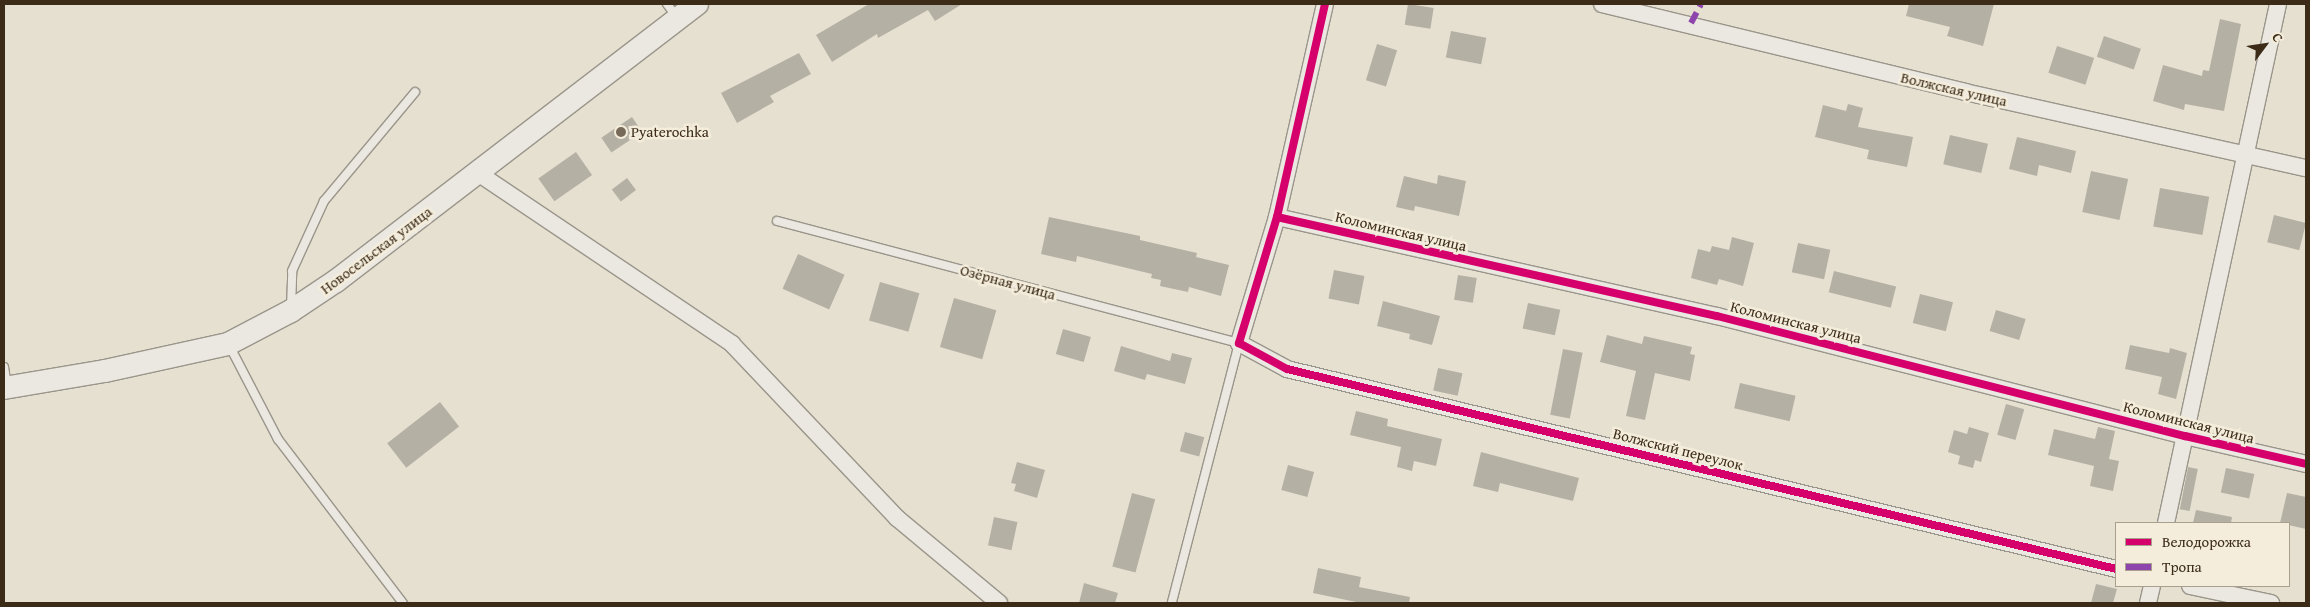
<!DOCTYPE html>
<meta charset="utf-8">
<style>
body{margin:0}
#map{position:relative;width:2310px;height:607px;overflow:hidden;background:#e6e0d1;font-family:"Gentium Book Plus",serif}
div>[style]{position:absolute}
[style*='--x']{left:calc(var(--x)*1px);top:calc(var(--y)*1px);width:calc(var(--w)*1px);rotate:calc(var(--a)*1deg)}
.building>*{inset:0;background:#b5b0a4;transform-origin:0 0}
.roads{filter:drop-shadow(1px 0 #9a958a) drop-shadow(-1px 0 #9a958a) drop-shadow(0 1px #9a958a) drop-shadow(0 -1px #9a958a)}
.lane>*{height:8px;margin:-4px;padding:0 4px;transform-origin:4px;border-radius:4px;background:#ebe8e1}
.street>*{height:16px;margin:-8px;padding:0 8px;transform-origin:8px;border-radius:8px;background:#ebe8e1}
.secondary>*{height:22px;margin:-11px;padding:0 11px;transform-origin:11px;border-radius:11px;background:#ebe8e1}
.quiet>*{height:6px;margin-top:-3px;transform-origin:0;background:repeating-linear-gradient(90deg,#8e44ad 0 12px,transparent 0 18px)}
.cycleway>*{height:8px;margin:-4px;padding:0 4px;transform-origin:4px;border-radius:4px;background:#d6006c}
.dots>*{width:14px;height:14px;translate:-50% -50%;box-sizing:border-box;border:2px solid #f4eddc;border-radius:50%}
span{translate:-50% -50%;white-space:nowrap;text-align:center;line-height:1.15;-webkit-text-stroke:5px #f4eddc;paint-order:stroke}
.street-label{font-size:15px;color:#3c2b17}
.poi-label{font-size:15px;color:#3c2b17}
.left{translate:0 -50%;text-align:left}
.frame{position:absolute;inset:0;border:5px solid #3c2b17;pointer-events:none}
.legend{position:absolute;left:2115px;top:522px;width:175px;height:65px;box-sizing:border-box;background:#f4eddc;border:1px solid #aa9f8d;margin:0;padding:6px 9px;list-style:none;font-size:15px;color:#3c2b17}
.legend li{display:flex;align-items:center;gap:10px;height:25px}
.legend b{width:25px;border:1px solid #aa9f8d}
.north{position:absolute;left:2240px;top:20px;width:50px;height:50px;-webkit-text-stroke:4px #f4eddc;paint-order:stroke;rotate:59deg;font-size:14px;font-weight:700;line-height:20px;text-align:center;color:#3c2b17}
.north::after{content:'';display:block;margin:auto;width:18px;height:22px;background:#3c2b17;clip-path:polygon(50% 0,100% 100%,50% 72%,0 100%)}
</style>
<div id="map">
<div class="building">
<i style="clip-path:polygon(869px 4px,962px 4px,935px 21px,928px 10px,878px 38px,877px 34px,832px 62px,816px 35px)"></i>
<i style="left:1408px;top:4px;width:26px;height:21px;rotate:9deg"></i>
<i style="clip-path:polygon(1909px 4px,1994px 4px,1983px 46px,1947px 36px,1950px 27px,1906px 16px)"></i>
<i style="clip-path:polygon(2220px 19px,2241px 24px,2224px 111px,2185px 104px,2184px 110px,2153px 101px,2163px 65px,2202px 76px,2203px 70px,2209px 71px)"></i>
<i style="left:1451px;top:31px;width:36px;height:27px;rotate:11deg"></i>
<i style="left:2104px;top:36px;width:39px;height:22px;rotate:19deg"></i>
<i style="left:1377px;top:44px;width:21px;height:38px;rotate:17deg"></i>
<i style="left:2057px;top:46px;width:39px;height:28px;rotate:18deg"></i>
<i style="clip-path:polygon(799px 53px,811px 74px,770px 96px,774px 102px,737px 123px,721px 93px)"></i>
<i style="clip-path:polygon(1848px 104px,1863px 108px,1858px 127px,1913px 137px,1907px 167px,1867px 159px,1869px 150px,1815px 137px,1823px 105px,1846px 111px)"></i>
<i style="left:632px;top:117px;width:18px;height:37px;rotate:56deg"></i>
<i style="left:1950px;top:135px;width:39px;height:30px;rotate:13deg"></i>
<i style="clip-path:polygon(2017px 137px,2076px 151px,2071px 173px,2039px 165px,2037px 176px,2009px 169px)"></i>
<i style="left:576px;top:152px;width:28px;height:46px;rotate:55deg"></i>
<i style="left:2091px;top:171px;width:38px;height:42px;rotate:12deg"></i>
<i style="clip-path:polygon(1438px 175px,1466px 181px,1459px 216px,1415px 206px,1414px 211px,1396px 207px,1404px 176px,1437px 184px)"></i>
<i style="left:627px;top:178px;width:15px;height:19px;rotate:53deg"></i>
<i style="left:2160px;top:188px;width:50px;height:39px;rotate:10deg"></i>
<i style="left:2274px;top:215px;width:33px;height:28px;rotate:14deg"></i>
<i style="clip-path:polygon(1049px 217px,1140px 236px,1140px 240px,1197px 253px,1196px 257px,1229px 265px,1221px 296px,1189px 287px,1188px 292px,1160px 286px,1161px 280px,1151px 278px,1152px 274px,1077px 256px,1076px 262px,1041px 254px)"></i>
<i style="clip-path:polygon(1732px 237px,1754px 243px,1743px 286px,1719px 279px,1717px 285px,1691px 278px,1698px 249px,1710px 252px,1712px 246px,1729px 250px)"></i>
<i style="left:1798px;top:243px;width:33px;height:30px;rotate:12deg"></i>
<i style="left:798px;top:254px;width:51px;height:38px;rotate:24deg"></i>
<i style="left:1334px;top:270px;width:31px;height:29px;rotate:11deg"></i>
<i style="left:1834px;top:271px;width:64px;height:22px;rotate:14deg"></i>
<i style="left:1458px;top:275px;width:19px;height:25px;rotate:9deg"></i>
<i style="left:880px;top:282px;width:41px;height:40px;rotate:16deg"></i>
<i style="left:1920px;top:294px;width:34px;height:30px;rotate:14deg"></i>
<i style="left:954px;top:298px;width:44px;height:51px;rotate:16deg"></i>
<i style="clip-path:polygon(1383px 301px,1440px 316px,1432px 345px,1409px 339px,1410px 334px,1377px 326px)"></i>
<i style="left:1528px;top:303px;width:33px;height:26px;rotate:12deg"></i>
<i style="left:1996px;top:310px;width:31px;height:22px;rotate:17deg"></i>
<i style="left:1063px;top:329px;width:29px;height:26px;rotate:16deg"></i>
<i style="clip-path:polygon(1607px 335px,1642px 344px,1644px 336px,1692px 347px,1690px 354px,1695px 355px,1690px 381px,1655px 373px,1645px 420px,1626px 416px,1636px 371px,1600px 362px)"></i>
<i style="clip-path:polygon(2130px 345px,2169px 353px,2170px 348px,2187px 353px,2176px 399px,2158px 394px,2162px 377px,2125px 369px)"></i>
<i style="clip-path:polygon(1121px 346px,1170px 361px,1172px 353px,1192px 358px,1185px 384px,1147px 374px,1145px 380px,1114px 371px)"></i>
<i style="left:1563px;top:349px;width:20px;height:67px;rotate:11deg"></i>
<i style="left:1438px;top:368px;width:25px;height:23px;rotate:12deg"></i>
<i style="left:1740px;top:383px;width:57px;height:26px;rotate:13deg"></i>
<i style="left:440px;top:402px;width:31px;height:67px;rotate:52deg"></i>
<i style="left:2006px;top:404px;width:19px;height:32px;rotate:16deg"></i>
<i style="clip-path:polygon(1356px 411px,1388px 419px,1387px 426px,1442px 439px,1436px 466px,1414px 461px,1412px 471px,1397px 467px,1401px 447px,1350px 435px)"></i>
<i style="clip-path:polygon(1969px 427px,1989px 433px,1981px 462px,1975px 460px,1973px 468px,1958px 464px,1960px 456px,1948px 452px,1954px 430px,1967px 434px)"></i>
<i style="clip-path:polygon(2098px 427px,2115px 431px,2109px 459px,2119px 461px,2113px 491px,2090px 486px,2094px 466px,2048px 455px,2054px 429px,2095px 439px)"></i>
<i style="left:1185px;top:432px;width:20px;height:20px;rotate:15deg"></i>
<i style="clip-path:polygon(1481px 452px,1579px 478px,1573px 501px,1500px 483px,1498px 492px,1473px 486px)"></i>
<i style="clip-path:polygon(1017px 462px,1045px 470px,1037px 498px,1014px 491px,1016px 484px,1011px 483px)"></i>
<i style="left:1288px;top:465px;width:27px;height:26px;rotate:15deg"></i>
<i style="left:2188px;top:467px;width:10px;height:43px;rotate:11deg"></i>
<i style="left:2226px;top:468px;width:29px;height:25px;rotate:12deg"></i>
<i style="left:1132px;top:493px;width:24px;height:76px;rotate:15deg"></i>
<i style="clip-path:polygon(2287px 493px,2306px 497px,2306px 529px,2280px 523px)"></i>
<i style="clip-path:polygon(2196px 510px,2232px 517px,2231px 523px,2193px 523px)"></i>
<i style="left:994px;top:517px;width:24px;height:29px;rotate:12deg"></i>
<i style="clip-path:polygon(1318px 568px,1361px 577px,1359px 587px,1410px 597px,1409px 603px,1361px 603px,1313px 593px)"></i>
<i style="clip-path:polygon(1084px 583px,1118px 593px,1115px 603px,1079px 603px)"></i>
<i style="clip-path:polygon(2096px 584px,2117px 589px,2113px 603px,2091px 603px)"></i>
</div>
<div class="roads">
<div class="lane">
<i style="--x:667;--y:4;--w:15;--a:53"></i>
<i style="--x:777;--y:221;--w:478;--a:14.8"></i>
<i style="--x:1239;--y:343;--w:268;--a:104.5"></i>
<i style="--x:291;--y:308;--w:37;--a:-88"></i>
<i style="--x:292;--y:271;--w:77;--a:-65.4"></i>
<i style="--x:324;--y:201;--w:142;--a:-50.1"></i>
<i style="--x:229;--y:345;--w:106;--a:62.5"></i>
<i style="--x:278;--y:439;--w:206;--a:52.7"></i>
<i style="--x:4;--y:367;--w:18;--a:81"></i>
</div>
<div class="street">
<i style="--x:1325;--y:4;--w:218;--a:102.7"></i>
<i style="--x:1277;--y:217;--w:132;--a:106.8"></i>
<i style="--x:1239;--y:343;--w:55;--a:28.4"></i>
<i style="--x:1287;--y:369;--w:853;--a:13.56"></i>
<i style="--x:1602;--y:4;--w:374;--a:13.6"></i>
<i style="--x:1965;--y:92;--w:349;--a:12.6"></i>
<i style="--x:478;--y:173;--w:306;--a:33.9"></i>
<i style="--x:732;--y:344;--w:240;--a:46.5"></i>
<i style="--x:897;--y:518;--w:133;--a:39.8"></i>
<i style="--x:1277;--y:217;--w:451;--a:12.7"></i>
<i style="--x:1717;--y:316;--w:483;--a:14.4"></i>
<i style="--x:2185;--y:436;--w:124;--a:13"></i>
<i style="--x:2166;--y:523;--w:531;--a:-77.82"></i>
<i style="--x:2190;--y:586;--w:83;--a:11.9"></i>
<i style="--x:2148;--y:603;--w:17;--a:-77"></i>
</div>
<div class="secondary">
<i style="--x:4;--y:388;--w:102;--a:-9.6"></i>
<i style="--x:105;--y:371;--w:126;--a:-12.4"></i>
<i style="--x:228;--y:344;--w:71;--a:-27.6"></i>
<i style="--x:291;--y:311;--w:54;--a:-33.7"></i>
<i style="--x:336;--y:281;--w:455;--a:-37.5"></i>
</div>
</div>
<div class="quiet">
<i style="--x:1691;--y:23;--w:21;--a:-62"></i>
</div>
<div class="cycleway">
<i style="--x:1325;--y:4;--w:218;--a:102.7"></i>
<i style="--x:1277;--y:217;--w:132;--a:106.8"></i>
<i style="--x:1239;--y:343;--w:55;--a:28.4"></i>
<i style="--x:1287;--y:369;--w:853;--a:13.56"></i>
<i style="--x:1277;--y:217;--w:451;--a:12.7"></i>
<i style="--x:1717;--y:316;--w:483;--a:14.4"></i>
<i style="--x:2185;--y:436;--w:124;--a:13"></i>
</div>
<div class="dots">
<i style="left:621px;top:132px;background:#786a58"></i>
</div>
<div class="street-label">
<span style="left:1954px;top:89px;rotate:13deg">Волжская улица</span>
<span style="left:1401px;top:231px;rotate:13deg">Коломинская улица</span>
<span style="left:376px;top:250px;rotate:-37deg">Новосельская улица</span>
<span style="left:1008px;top:282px;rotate:15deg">Озёрная улица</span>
<span style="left:1796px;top:322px;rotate:14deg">Коломинская улица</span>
<span style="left:2189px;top:422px;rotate:14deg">Коломинская улица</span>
<span style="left:1678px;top:449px;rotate:14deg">Волжский переулок</span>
</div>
<div class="poi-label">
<span class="left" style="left:631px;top:132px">Pyaterochka</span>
</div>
<div class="frame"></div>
<ul class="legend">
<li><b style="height:6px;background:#d6006c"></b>Велодорожка</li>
<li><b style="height:6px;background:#8e44ad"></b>Тропа</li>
</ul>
<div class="north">С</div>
</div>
